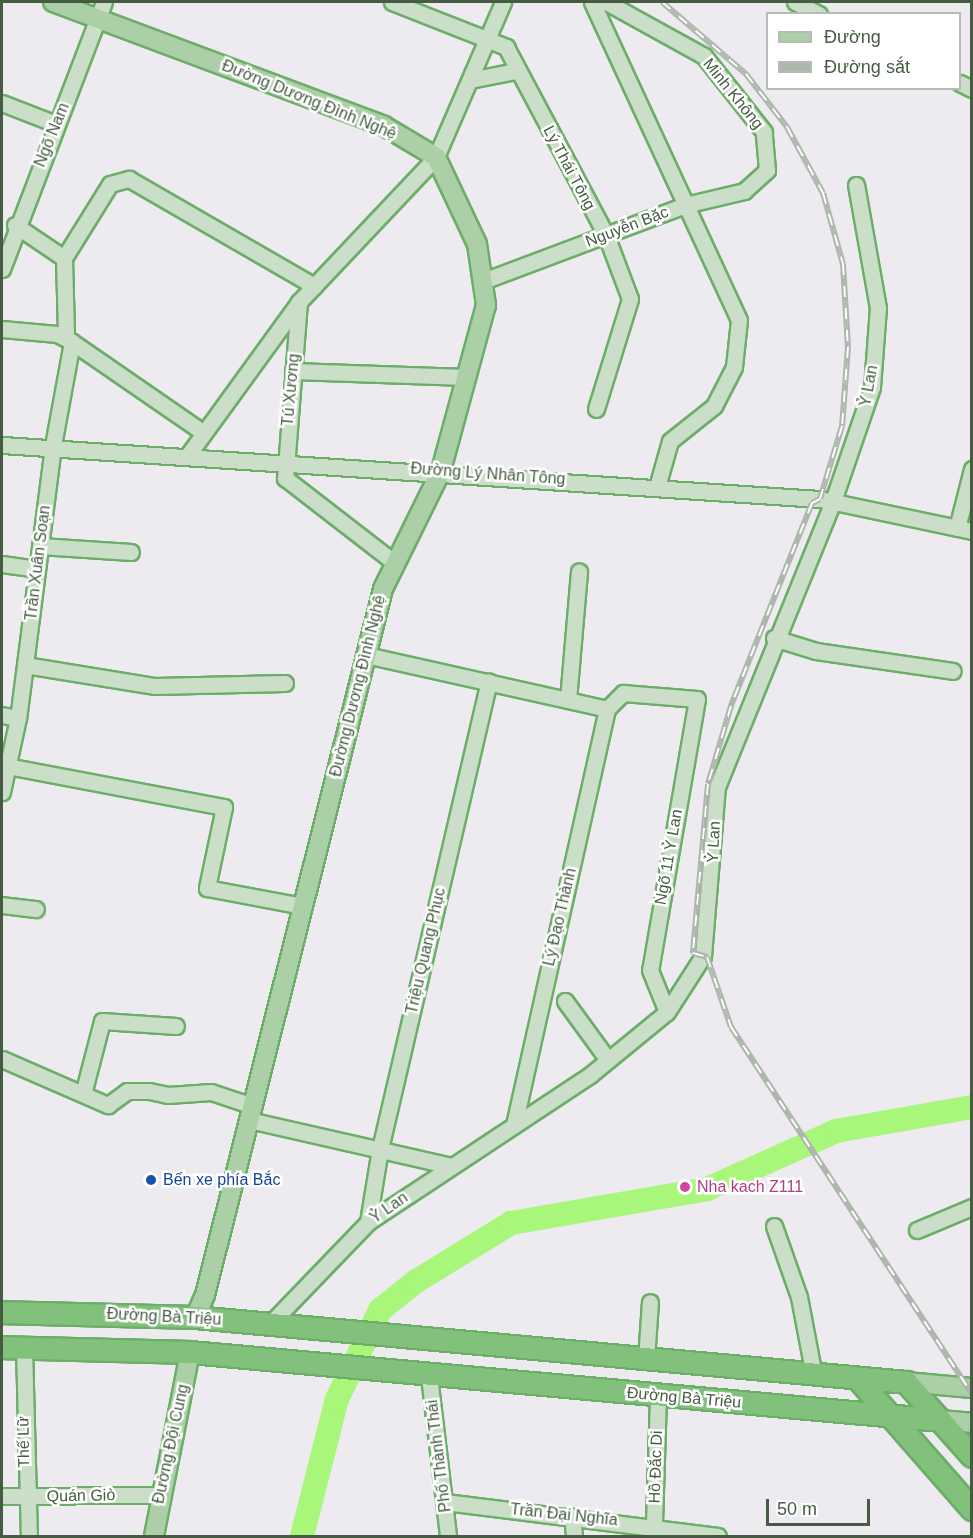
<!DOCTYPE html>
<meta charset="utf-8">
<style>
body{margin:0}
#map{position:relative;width:973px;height:1538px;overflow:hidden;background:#edebef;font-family:Helvetica,sans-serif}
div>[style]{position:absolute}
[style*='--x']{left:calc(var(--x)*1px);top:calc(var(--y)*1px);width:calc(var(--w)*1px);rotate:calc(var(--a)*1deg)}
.river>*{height:24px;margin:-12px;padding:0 12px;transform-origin:12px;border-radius:12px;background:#a8f67a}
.roads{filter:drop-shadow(2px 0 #6cad68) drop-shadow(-2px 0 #6cad68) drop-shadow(0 2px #6cad68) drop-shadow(0 -2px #6cad68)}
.minor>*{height:15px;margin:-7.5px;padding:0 7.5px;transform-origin:7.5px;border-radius:7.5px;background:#cadec8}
.major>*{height:18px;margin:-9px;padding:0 9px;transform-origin:9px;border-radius:9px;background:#abcfa7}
.highway>*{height:21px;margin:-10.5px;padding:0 10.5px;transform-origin:10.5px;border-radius:10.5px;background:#81c17c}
.rail>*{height:6px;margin-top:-3px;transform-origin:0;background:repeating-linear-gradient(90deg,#fff 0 11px,#adb7ad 0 22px);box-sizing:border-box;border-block:2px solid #adb7ad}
.dots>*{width:16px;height:16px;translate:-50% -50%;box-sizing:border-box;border:3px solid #fff;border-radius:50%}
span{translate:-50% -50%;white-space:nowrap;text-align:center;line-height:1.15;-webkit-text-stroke:5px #fff;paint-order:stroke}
.street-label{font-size:16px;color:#455b42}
.transit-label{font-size:16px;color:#164399}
.left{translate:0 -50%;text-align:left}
.hotel-label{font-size:16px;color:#b23c85}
.frame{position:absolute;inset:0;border:3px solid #455b42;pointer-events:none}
.legend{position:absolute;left:766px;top:12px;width:195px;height:78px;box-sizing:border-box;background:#fff;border:2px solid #b5bdb3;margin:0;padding:8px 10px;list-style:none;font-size:18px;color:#455b42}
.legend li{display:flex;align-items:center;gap:12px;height:30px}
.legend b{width:30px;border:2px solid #b5bdb3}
.scale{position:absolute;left:766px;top:1499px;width:104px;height:27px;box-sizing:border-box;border:3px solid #455b42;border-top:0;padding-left:8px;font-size:18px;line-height:21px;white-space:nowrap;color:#455b42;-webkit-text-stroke:4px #fff;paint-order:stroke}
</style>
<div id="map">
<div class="river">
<i style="--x:302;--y:1536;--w:141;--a:-75.7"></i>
<i style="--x:337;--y:1399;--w:99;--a:-64.2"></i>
<i style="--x:380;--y:1310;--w:45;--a:-38.7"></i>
<i style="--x:415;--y:1282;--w:113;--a:-31.6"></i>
<i style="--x:511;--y:1223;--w:199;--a:-9.8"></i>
<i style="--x:707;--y:1189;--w:141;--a:-24.2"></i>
<i style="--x:836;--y:1131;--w:138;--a:-10"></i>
</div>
<div class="roads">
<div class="minor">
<i style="--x:392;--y:2;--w:123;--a:21.5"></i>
<i style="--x:506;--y:47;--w:213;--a:62"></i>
<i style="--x:606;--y:235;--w:68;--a:69.4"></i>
<i style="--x:630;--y:299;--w:115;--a:107.2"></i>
<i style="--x:592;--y:2;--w:350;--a:65.2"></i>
<i style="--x:739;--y:320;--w:47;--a:96.1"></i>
<i style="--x:734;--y:367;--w:44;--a:117.1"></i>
<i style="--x:714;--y:406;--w:56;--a:141.5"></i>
<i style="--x:670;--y:441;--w:48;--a:105.8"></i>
<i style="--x:795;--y:2;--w:27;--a:27"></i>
<i style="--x:470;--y:80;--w:47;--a:-11.1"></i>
<i style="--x:960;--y:83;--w:13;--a:27"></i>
<i style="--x:2;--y:103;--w:58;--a:21.3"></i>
<i style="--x:15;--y:225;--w:59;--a:34"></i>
<i style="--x:64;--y:258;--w:87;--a:-58.1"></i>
<i style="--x:110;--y:184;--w:20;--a:-15"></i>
<i style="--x:129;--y:179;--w:214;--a:30"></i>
<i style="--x:64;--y:258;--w:78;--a:88.5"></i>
<i style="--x:2;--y:269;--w:286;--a:-69.1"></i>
<i style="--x:483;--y:281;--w:216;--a:-20.6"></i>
<i style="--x:685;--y:205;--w:61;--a:-13.3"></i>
<i style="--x:744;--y:191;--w:31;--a:-42"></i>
<i style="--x:767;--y:170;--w:38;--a:-95"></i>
<i style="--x:764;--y:132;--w:97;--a:-128.3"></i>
<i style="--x:704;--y:56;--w:112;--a:-151.1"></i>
<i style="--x:299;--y:302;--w:177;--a:94.5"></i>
<i style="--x:285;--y:478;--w:139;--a:37.7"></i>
<i style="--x:2;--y:329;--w:55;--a:5.2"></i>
<i style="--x:57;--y:334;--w:17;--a:28"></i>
<i style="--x:72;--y:342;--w:106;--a:100.4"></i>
<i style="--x:53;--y:446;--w:274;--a:97.3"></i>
<i style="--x:18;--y:718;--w:76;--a:102.2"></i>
<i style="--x:72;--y:342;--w:157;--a:34.6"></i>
<i style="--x:293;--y:371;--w:173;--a:2"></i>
<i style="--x:2;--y:445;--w:820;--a:3.78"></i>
<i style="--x:820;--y:499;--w:155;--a:11.9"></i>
<i style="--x:188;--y:455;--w:189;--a:-54"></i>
<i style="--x:299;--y:302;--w:199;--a:-46.6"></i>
<i style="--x:436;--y:157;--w:169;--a:-66.6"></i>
<i style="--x:957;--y:528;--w:61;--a:-75.7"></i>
<i style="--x:40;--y:546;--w:91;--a:3.8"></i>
<i style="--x:2;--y:564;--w:35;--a:8"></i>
<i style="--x:774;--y:638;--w:44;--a:17.2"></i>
<i style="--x:816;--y:651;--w:138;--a:8.3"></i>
<i style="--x:366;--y:655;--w:247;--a:12.6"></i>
<i style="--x:25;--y:665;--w:132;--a:9.2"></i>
<i style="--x:155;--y:686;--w:130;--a:-1.3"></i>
<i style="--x:568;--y:700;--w:129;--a:-85.1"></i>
<i style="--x:2;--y:715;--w:16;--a:11"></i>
<i style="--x:7;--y:766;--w:221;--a:10.7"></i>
<i style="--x:224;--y:807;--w:83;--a:101.9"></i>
<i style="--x:207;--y:888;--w:98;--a:10.6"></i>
<i style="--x:2;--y:905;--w:34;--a:7"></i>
<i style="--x:565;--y:1001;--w:73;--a:53.9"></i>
<i style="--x:2;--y:1059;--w:116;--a:23.5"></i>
<i style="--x:108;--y:1105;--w:24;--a:-36"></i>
<i style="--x:127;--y:1091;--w:22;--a:0"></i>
<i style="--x:149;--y:1091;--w:19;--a:12"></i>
<i style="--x:168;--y:1095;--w:43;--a:-4"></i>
<i style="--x:211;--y:1092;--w:44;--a:18.4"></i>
<i style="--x:83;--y:1094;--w:75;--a:-75.4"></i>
<i style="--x:102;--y:1021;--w:74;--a:3.9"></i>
<i style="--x:249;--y:1120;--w:208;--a:12.8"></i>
<i style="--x:514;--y:1125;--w:426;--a:-77.4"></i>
<i style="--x:607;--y:709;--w:23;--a:-45"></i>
<i style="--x:623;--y:693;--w:74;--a:4.6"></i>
<i style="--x:697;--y:699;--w:275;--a:99.8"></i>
<i style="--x:650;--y:970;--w:45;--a:68"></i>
<i style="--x:368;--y:1222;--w:74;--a:-80.7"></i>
<i style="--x:380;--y:1149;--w:480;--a:-76.9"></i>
<i style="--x:774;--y:1226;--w:75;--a:70.6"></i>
<i style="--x:799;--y:1297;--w:80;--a:79.2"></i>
<i style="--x:917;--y:1230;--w:60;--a:-22.7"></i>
<i style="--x:269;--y:1325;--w:143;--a:-46.1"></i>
<i style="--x:368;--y:1222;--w:266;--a:-33.5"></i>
<i style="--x:590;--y:1075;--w:99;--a:-39.3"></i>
<i style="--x:667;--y:1012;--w:67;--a:-57.3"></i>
<i style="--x:703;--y:956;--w:170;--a:-85.3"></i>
<i style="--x:717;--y:787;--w:309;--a:-67.9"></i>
<i style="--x:833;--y:501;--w:120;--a:-71.1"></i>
<i style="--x:872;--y:387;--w:79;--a:-85.7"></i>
<i style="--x:878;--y:308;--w:125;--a:-100.1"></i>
<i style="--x:24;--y:1348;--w:188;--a:88.5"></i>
<i style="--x:646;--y:1360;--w:58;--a:-86.1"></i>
<i style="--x:429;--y:1376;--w:161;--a:83.2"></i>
<i style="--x:658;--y:1396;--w:129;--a:91.8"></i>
<i style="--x:654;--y:1525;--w:12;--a:66"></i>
<i style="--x:2;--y:1496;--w:158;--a:-0.4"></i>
<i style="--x:445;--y:1502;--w:275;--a:7.1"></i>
<i style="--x:572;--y:1516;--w:20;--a:84"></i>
</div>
<div class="major">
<i style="--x:53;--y:2;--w:353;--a:20.5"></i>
<i style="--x:384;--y:126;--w:61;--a:30.8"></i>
<i style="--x:436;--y:157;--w:96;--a:64.8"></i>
<i style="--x:477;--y:244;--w:62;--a:81.6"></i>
<i style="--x:486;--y:305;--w:172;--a:105.2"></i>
<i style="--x:441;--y:471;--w:131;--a:116.2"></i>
<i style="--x:383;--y:589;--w:728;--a:104.15"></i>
<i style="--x:205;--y:1295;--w:24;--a:114"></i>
<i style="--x:906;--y:1382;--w:66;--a:5.2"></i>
<i style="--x:940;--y:1420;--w:32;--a:5"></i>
<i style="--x:154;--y:1536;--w:187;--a:-78.9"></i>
</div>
<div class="highway">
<i style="--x:2;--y:1312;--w:193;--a:1.5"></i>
<i style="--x:195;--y:1317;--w:714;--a:5.22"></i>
<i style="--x:906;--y:1382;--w:99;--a:48.3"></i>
<i style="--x:2;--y:1347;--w:188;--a:1.5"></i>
<i style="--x:190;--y:1352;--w:753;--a:5.18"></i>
<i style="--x:858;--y:1379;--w:173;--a:48.8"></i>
</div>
</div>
<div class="rail">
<i style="--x:662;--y:2;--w:111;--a:40.6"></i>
<i style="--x:746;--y:74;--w:67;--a:52.3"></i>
<i style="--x:787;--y:127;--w:75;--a:61.4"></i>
<i style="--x:823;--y:193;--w:74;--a:74.3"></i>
<i style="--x:843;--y:264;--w:83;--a:86.6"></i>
<i style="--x:848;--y:347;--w:79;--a:94.3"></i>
<i style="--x:842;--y:426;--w:76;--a:106.8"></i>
<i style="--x:820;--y:499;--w:9;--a:153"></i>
<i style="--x:812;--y:503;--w:219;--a:111.8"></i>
<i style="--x:731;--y:706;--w:81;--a:106.4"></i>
<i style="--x:708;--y:784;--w:170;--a:95.1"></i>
<i style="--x:693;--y:953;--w:15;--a:16"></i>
<i style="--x:707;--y:957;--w:74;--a:71.1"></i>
<i style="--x:731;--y:1027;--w:439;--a:56.7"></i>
</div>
<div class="dots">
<i style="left:151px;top:1180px;background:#1a4fb4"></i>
<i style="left:685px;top:1187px;background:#d1479c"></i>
</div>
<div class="street-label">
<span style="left:733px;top:94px;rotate:51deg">Minh Không</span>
<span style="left:309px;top:100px;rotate:22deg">Đường Dương Đình Nghệ</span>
<span style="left:52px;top:135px;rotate:-68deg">Ngõ Nam</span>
<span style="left:569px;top:168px;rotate:62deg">Lý Thái Tông</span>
<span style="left:627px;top:227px;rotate:-21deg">Nguyễn Bặc</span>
<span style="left:869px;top:386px;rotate:-80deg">Ỷ Lan</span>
<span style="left:291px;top:390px;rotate:-85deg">Tú Xương</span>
<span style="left:488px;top:474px;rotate:4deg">Đường Lý Nhân Tông</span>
<span style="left:38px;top:563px;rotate:-83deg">Trần Xuân Soạn</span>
<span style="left:358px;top:686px;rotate:-76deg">Đường Dương Đình Nghệ</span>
<span style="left:714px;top:842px;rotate:-87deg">Ỷ Lan</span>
<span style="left:669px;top:857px;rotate:-80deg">Ngõ 11 Ỷ Lan</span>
<span style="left:560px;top:917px;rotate:-77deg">Lý Đạo Thành</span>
<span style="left:426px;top:951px;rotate:-77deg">Triệu Quang Phục</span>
<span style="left:389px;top:1208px;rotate:-35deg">Ỷ Lan</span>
<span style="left:164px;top:1317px;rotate:3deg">Đường Bà Triệu</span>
<span style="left:684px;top:1398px;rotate:5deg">Đường Bà Triệu</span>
<span style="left:24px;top:1442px;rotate:-91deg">Thế Lữ</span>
<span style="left:171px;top:1444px;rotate:-78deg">Đường Đội Cung</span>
<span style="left:439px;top:1456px;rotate:-97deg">Phố Thành Thái</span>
<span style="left:656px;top:1467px;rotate:-88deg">Hồ Đắc Di</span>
<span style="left:81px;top:1496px;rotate:-1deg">Quán Giò</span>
<span style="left:564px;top:1515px;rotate:6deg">Trần Đại Nghĩa</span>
</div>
<div class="transit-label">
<span class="left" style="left:163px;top:1180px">Bến xe phía Bắc</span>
</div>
<div class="hotel-label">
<span class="left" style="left:697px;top:1187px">Nha kach Z111</span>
</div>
<div class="frame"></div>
<ul class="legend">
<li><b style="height:8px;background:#abcfa7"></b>Đường</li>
<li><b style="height:8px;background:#adb7ad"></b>Đường sắt</li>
</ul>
<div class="scale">50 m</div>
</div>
